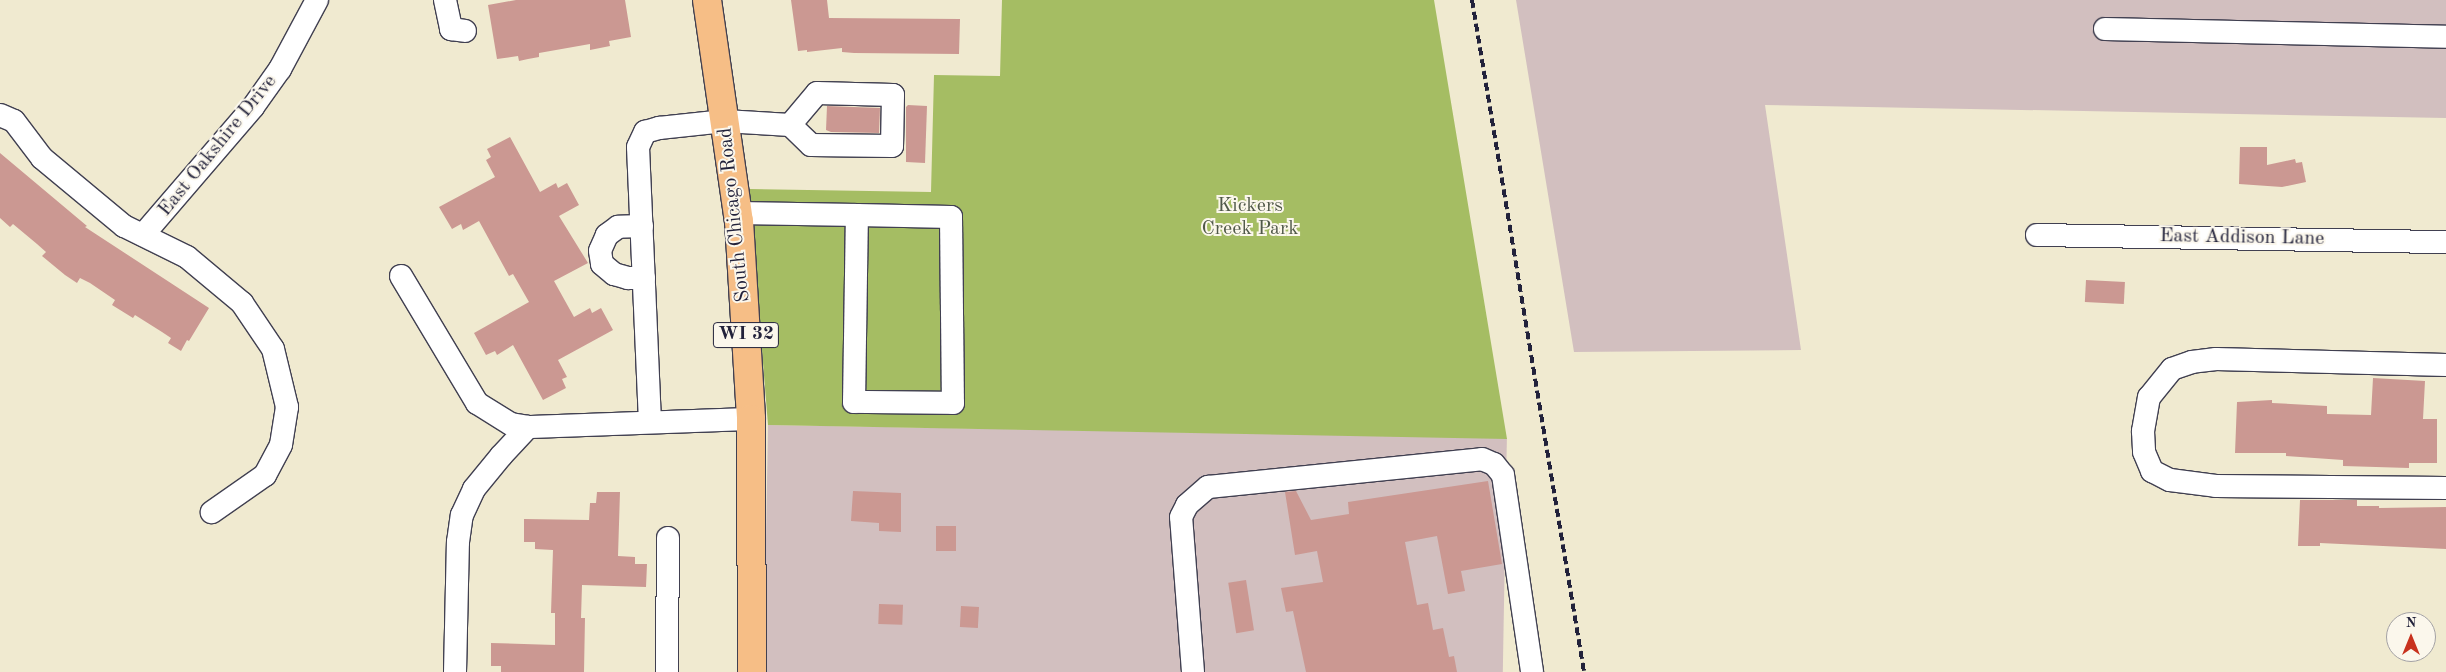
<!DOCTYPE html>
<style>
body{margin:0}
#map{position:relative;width:2446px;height:672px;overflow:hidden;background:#f0ead0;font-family:"Old Standard TT",serif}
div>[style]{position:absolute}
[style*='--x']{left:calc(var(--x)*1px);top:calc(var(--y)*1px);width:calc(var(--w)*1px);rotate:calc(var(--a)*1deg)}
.industrial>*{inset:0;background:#d2bfbf;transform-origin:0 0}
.green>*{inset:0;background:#a5bd63}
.building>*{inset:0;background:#cb9892;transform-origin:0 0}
.roads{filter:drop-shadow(1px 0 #414051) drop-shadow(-1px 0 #414051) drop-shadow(0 1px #414051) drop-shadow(0 -1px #414051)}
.minor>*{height:22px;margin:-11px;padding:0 11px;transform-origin:11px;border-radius:11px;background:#fff}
.major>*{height:28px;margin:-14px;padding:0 14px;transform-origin:14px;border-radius:14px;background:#f6be86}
.rail>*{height:4px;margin-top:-2px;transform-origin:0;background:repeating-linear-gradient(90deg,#22223b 0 8px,transparent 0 12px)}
span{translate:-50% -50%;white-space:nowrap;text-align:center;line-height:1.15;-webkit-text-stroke:4px #fbf7ec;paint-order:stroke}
.shield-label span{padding:1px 4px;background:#fbf7ec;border:1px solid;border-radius:4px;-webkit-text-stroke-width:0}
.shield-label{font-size:19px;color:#22223b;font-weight:700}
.street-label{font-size:20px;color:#22223b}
.park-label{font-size:20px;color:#505849}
.north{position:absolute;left:2386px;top:612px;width:50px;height:50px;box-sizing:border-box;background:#fbf7ec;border:1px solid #a4a2a5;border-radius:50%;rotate:0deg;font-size:14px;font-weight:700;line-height:20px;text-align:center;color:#22223b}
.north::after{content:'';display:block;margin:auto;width:18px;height:22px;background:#c8321e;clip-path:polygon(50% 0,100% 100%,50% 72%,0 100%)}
</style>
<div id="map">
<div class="industrial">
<i style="clip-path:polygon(1516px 0,2446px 0,2446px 118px,1765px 105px,1801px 350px,1574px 352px)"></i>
<i style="left:768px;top:425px;width:739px;height:247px;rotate:1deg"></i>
</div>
<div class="green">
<i style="clip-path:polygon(1002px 0,1434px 0,1507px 439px,768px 425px,749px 189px,931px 192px,934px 75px,1000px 76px)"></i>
</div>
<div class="building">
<i style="clip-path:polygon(516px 0,625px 0,631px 37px,609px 41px,610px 46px,590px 50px,590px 44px,539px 53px,539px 57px,528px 59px,519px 61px,518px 56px,497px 59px,488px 5px)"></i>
<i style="clip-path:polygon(791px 0,827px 0,829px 18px,960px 19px,959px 54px,854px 53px,842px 52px,842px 48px,807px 52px,807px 50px,798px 51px)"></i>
<i style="clip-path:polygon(908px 105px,927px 106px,925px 163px,906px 162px,906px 107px)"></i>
<i style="clip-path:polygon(827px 106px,880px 108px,879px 133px,831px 132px,826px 130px)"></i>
<i style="clip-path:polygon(510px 137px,540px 192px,556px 183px,558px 188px,567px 183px,579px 205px,559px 216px,588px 263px,554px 281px,574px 317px,590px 308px,592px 313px,601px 308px,613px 330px,558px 360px,567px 377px,562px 379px,566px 388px,543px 400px,513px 345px,497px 355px,495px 351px,486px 355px,474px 333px,529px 302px,513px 274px,509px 276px,479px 221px,463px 230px,461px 224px,452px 229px,439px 207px,495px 177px,486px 160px,491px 157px,487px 149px)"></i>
<i style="clip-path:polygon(2240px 147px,2267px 147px,2267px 165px,2295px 159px,2296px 163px,2302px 162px,2306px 182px,2282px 187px,2239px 184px)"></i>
<i style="clip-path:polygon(0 153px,87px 226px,85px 227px,209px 308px,189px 341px,187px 340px,181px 351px,168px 343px,171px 338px,162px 332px,135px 315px,133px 318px,112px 305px,115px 300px,90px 283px,80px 278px,77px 283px,65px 275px,42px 256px,46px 252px,37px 244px,13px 224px,10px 227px,0 218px)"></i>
<i style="left:2086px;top:280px;width:39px;height:22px;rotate:3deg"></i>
<i style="clip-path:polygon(2373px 378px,2425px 381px,2423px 419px,2437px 419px,2437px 463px,2409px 463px,2409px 468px,2343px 466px,2343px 460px,2286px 456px,2286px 453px,2235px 453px,2237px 402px,2272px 400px,2272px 403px,2327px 406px,2327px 414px,2371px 415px)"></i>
<i style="clip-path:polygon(1488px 481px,1502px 564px,1461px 571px,1465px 591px,1448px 594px,1437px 536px,1405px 542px,1417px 605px,1428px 603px,1433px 630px,1443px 628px,1449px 657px,1454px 656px,1457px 672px,1306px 672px,1293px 611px,1286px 612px,1281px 588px,1323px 582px,1317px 551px,1295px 555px,1285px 492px,1296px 491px,1311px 520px,1349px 514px,1348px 502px)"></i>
<i style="clip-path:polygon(853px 491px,901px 493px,901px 532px,879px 531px,879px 523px,851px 521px)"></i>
<i style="clip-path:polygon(597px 492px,620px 492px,618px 556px,635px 557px,635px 564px,647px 564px,646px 587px,582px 585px,581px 618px,585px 618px,584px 672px,501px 672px,501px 666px,491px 666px,491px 643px,555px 645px,555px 613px,551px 613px,553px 550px,535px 549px,535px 542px,524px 542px,524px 519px,589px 520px,590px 503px,596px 503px)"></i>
<i style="clip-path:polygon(2300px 500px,2357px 500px,2357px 506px,2379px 506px,2379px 508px,2446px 507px,2446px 549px,2320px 543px,2320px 546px,2298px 546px)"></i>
<i style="left:936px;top:526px;width:20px;height:25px"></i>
<i style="left:1246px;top:580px;width:51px;height:18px;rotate:81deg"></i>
<i style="left:879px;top:604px;width:24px;height:20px;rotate:2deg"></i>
<i style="left:961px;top:606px;width:18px;height:21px;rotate:3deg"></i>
</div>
<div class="roads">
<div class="minor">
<i style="--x:445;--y:0;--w:30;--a:78"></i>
<i style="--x:451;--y:29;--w:14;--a:8"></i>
<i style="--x:2105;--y:29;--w:341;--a:1.3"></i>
<i style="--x:0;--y:115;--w:15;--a:23"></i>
<i style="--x:14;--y:121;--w:46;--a:52.9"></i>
<i style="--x:42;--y:158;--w:107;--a:39.7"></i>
<i style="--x:124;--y:226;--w:70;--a:26.2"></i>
<i style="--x:187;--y:257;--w:72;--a:39.9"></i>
<i style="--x:242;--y:303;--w:55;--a:56"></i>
<i style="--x:273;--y:349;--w:60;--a:76.4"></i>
<i style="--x:287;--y:407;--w:38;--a:99"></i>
<i style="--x:281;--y:445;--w:34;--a:118"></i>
<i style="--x:265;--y:475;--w:65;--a:145.1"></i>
<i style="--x:738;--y:213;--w:119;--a:1"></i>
<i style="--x:857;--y:215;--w:94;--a:1.2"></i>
<i style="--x:951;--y:217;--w:186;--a:89.4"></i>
<i style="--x:953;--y:403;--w:99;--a:-179.4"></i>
<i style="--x:854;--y:402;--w:187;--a:-89.1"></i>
<i style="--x:642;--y:226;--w:24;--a:178"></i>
<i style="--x:618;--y:227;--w:14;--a:144"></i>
<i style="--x:607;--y:235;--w:17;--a:114"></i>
<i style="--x:600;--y:251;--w:13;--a:81"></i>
<i style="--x:602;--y:264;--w:16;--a:40"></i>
<i style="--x:614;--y:274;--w:15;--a:16"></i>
<i style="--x:628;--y:278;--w:16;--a:0"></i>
<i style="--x:143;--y:235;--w:169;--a:-49.3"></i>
<i style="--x:253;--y:107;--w:47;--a:-54.6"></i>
<i style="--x:280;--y:69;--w:78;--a:-61.8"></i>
<i style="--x:2037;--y:235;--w:409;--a:1"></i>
<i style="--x:401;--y:276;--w:148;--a:59.1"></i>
<i style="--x:477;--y:403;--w:40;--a:32"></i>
<i style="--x:511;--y:424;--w:17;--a:10"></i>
<i style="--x:528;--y:427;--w:223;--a:-2.1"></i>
<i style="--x:2446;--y:365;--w:230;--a:-178.5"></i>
<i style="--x:2216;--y:359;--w:24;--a:173"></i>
<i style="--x:2192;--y:362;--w:21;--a:161"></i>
<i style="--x:2172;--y:369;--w:36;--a:129"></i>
<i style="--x:2149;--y:397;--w:35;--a:100"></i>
<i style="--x:2143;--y:431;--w:21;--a:87"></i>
<i style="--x:2144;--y:452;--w:21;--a:67"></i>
<i style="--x:2152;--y:471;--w:20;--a:27"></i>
<i style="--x:2170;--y:480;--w:46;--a:7.4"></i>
<i style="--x:2216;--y:486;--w:230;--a:0.5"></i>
<i style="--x:650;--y:422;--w:275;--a:-92.5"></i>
<i style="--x:638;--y:147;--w:17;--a:-65"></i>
<i style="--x:645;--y:132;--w:15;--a:-16"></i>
<i style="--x:659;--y:128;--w:66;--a:-6.1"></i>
<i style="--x:725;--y:121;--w:65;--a:3.5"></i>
<i style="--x:790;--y:125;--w:42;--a:-49.8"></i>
<i style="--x:817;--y:93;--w:76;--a:1.5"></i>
<i style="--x:893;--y:95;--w:51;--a:91.1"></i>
<i style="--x:892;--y:146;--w:81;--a:-179.3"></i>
<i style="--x:811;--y:145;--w:29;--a:-136"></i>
<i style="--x:455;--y:672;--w:130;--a:-88.7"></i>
<i style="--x:458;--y:542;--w:27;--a:-82"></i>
<i style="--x:462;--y:515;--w:29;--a:-65"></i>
<i style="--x:474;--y:489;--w:43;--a:-50.7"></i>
<i style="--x:501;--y:456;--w:40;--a:-47"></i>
<i style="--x:667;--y:672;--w:134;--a:-89.6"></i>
<i style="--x:1193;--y:672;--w:155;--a:-94.4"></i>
<i style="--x:1181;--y:517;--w:13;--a:-63"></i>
<i style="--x:1187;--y:505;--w:28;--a:-41"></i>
<i style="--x:1208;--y:487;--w:275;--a:-5.8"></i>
<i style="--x:1482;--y:459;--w:13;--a:23"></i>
<i style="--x:1494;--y:464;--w:14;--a:51"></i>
<i style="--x:1503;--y:475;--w:199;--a:81.6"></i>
</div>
<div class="major">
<i style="--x:707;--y:0;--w:223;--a:81.8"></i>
<i style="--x:739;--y:221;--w:198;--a:86.5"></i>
<i style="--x:751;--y:419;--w:253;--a:89.8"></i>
</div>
</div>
<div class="rail">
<i style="--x:1472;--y:0;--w:681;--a:80.54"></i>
</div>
<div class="shield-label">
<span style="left:746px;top:335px">WI 32</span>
</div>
<div class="street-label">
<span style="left:218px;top:146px;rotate:-51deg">East Oakshire Drive</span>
<span style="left:735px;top:215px;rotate:-96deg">South Chicago Road</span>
<span style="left:2242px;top:238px;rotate:1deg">East Addison Lane</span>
</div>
<div class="park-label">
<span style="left:1250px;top:218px">Kickers<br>Creek Park</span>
</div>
<div class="north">N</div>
</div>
